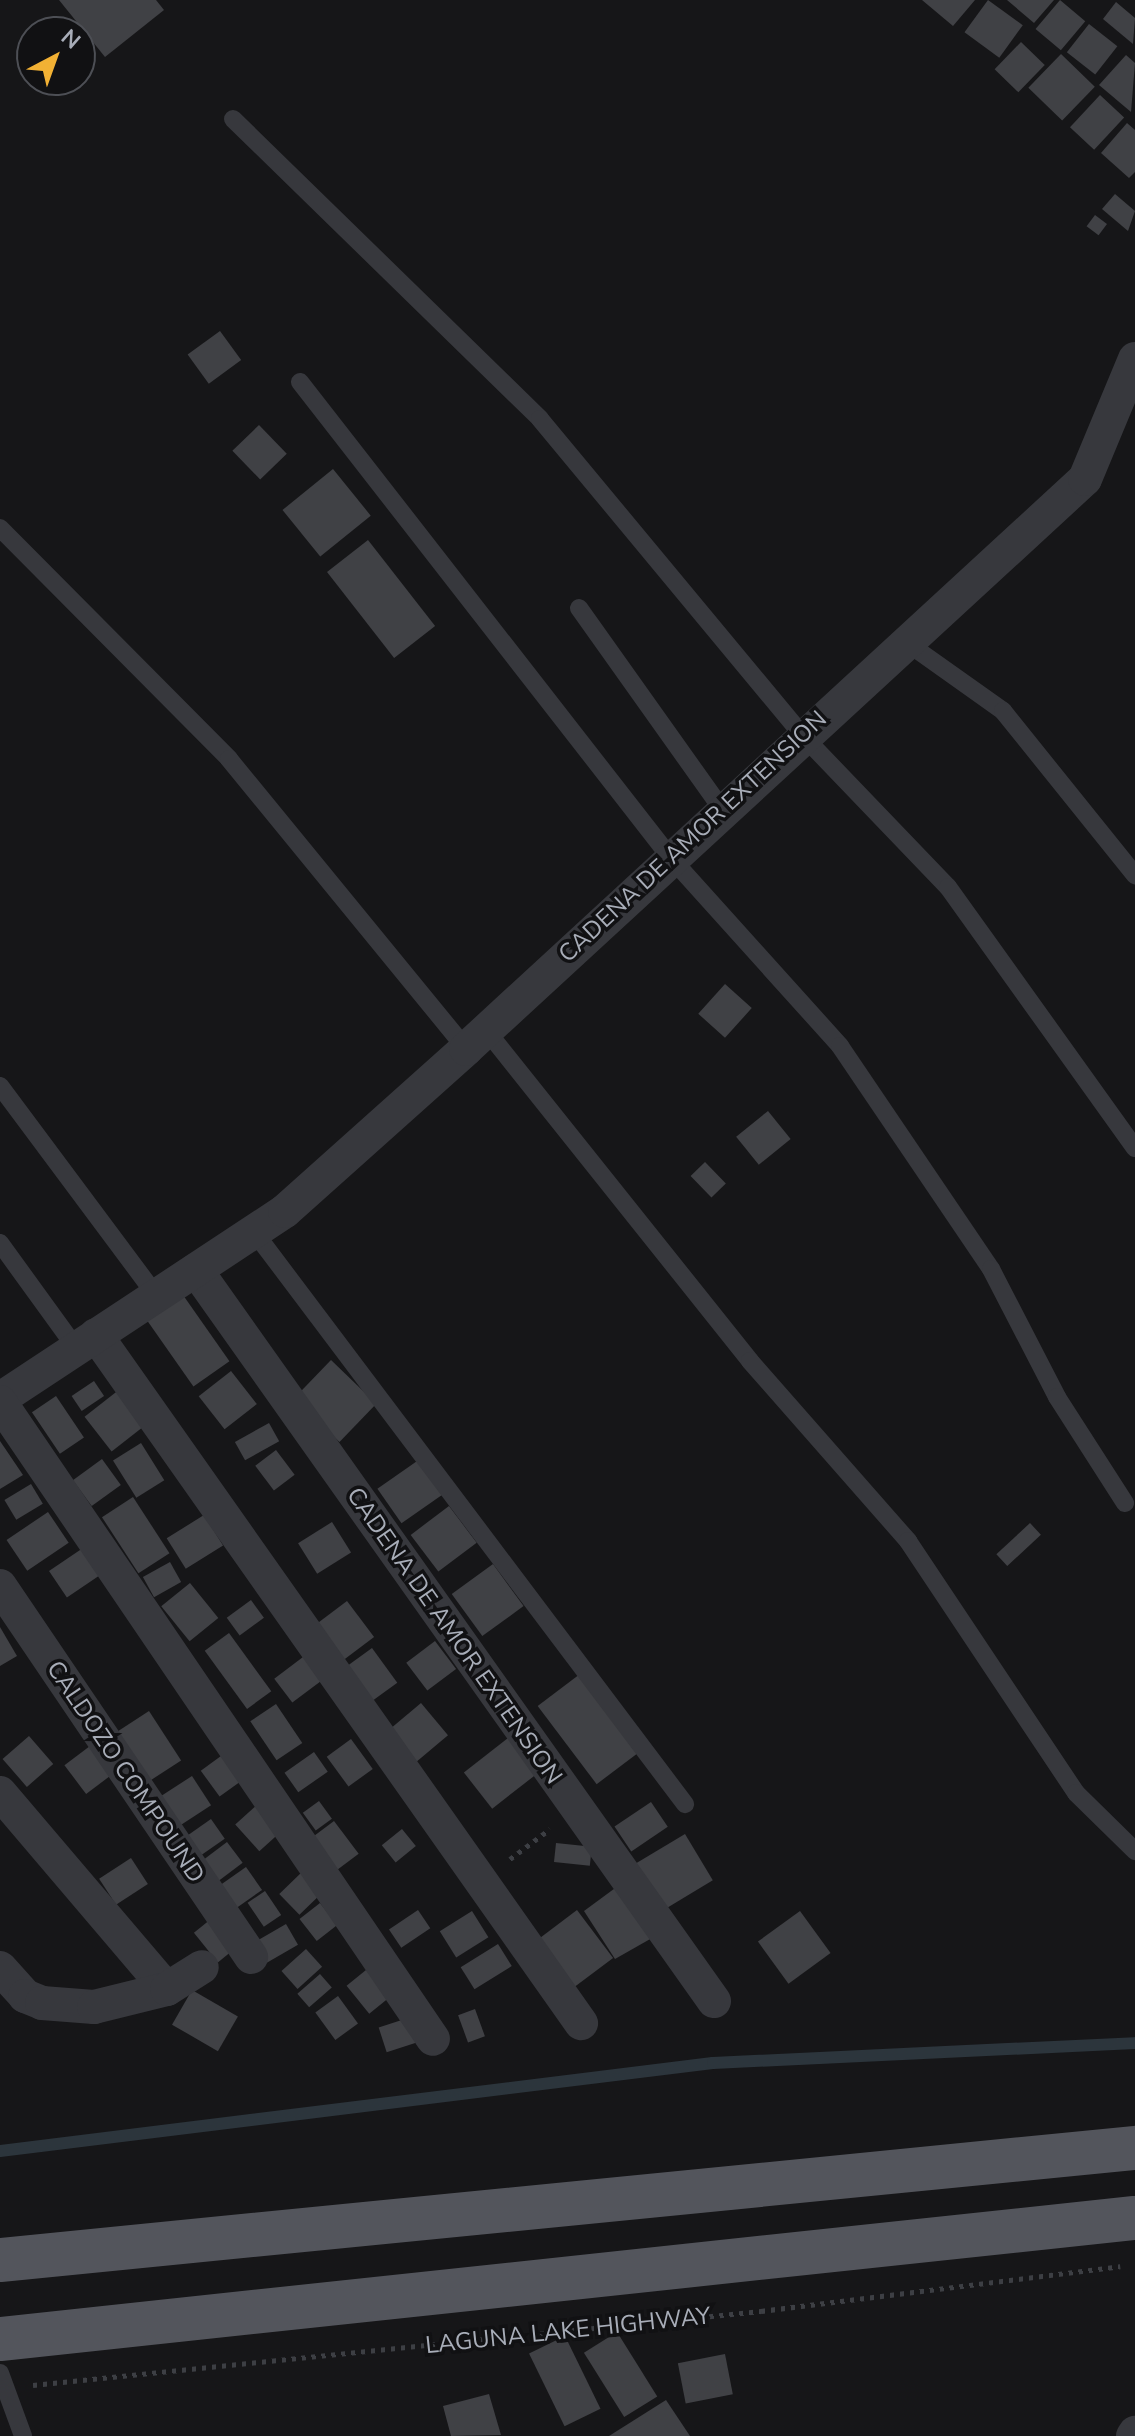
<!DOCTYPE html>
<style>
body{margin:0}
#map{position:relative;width:1135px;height:2436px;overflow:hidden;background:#161618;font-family:"Nunito Sans",sans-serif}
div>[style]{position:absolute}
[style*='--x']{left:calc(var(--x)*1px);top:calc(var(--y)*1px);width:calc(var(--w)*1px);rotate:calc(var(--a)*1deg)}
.stream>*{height:12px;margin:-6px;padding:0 6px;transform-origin:6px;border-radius:6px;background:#2c353c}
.building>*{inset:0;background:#404145;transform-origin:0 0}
.path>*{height:5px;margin-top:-2.5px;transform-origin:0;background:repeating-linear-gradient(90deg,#3d3f44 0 4px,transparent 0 10px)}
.service>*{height:18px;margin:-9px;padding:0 9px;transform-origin:9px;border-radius:9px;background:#37383d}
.minor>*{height:34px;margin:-17px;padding:0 17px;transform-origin:17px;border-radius:17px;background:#37383d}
.primary>*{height:44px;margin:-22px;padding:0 22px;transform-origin:22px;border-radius:22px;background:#53555c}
span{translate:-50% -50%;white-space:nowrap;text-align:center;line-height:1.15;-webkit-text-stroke:7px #111113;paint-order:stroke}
.street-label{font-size:24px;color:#a8adb8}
.north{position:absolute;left:16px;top:16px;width:80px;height:80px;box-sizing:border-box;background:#111113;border:2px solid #4d4f55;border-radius:50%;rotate:41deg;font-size:22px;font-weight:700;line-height:32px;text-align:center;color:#a8adb8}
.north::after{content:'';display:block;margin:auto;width:28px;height:36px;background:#f2b134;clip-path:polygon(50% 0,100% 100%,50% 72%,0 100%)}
</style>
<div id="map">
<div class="stream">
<i style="--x:0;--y:2151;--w:718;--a:-7.04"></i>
<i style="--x:713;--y:2063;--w:422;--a:-2.7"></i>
</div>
<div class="building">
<i style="clip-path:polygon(59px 0,156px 0,164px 10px,105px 57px)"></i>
<i style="clip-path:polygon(922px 0,975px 0,953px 26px)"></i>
<i style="left:988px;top:0;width:43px;height:40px;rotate:36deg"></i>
<i style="clip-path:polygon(1007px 0,1054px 0,1034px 23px)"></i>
<i style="left:1060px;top:0;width:33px;height:38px;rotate:40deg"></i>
<i style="clip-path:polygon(1116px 2px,1135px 18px,1133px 44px,1103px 19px)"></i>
<i style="left:1089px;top:24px;width:36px;height:36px;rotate:38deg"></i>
<i style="left:1021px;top:42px;width:33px;height:38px;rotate:44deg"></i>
<i style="left:1061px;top:54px;width:47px;height:47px;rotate:44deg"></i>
<i style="clip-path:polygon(1126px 55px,1135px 63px,1131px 112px,1099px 85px)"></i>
<i style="left:1100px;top:95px;width:33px;height:44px;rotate:43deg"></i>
<i style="clip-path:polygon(1127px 123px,1135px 130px,1135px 172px,1129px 178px,1101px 153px)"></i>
<i style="clip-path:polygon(1115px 194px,1135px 211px,1128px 231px,1102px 209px)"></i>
<i style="left:1095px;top:215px;width:15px;height:14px;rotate:37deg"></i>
<i style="left:220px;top:331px;width:36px;height:40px;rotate:54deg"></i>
<i style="left:259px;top:425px;width:40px;height:37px;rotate:46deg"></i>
<i style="left:333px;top:469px;width:60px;height:65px;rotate:51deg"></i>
<i style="left:368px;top:540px;width:109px;height:52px;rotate:52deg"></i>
<i style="left:725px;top:984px;width:36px;height:40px;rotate:42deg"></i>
<i style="left:768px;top:1111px;width:36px;height:41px;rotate:51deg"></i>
<i style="left:705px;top:1162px;width:30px;height:20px;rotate:46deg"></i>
<i style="left:183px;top:1295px;width:81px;height:44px;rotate:55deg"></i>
<i style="left:331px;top:1360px;width:63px;height:53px;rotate:44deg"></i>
<i style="left:231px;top:1371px;width:42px;height:41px;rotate:52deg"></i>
<i style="left:94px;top:1381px;width:18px;height:27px;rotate:56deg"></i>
<i style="left:120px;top:1389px;width:44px;height:45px;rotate:52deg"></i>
<i style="left:56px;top:1396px;width:50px;height:29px;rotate:56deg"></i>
<i style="left:269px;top:1423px;width:21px;height:39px;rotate:61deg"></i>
<i style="clip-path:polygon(0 1441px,23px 1475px,0 1489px)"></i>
<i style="left:141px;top:1443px;width:44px;height:33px;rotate:58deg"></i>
<i style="left:276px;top:1450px;width:31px;height:26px;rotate:53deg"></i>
<i style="left:102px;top:1459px;width:32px;height:36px;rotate:54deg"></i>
<i style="left:420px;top:1459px;width:42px;height:52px;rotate:55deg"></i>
<i style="left:31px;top:1484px;width:23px;height:31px;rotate:59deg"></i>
<i style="left:133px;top:1497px;width:67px;height:37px;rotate:57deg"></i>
<i style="left:449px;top:1506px;width:46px;height:48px;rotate:53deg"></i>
<i style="left:48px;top:1512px;width:37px;height:50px;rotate:56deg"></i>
<i style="left:204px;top:1515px;width:36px;height:44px;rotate:58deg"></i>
<i style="left:332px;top:1522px;width:36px;height:40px;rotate:58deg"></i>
<i style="left:1030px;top:1523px;width:16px;height:46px;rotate:47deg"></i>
<i style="left:83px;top:1548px;width:32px;height:41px;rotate:56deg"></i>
<i style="left:170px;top:1562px;width:23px;height:31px;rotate:61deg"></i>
<i style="left:493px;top:1564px;width:52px;height:51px;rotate:54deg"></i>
<i style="left:190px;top:1583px;width:45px;height:37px;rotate:51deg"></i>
<i style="left:251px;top:1600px;width:22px;height:30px;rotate:54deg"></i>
<i style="left:347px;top:1601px;width:45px;height:42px;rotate:53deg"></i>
<i style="clip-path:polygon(0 1627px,17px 1656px,0 1666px)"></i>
<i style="left:229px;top:1633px;width:72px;height:30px;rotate:54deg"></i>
<i style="left:435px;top:1641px;width:35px;height:36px;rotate:53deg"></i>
<i style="left:372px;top:1648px;width:43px;height:43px;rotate:54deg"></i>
<i style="left:303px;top:1657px;width:30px;height:36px;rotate:53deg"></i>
<i style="left:580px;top:1674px;width:98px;height:53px;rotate:53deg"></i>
<i style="left:421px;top:1703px;width:42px;height:47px;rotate:50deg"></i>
<i style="left:276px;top:1704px;width:47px;height:31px;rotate:56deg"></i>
<i style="left:149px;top:1711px;width:59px;height:49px;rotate:57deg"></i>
<i style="left:29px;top:1736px;width:37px;height:35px;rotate:49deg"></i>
<i style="left:508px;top:1738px;width:46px;height:56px;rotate:52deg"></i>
<i style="left:351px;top:1739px;width:37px;height:30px;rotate:54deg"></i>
<i style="left:90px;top:1746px;width:36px;height:32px;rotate:53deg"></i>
<i style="left:314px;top:1752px;width:24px;height:36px;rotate:55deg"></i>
<i style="left:221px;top:1756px;width:32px;height:25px;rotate:54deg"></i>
<i style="left:192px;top:1776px;width:35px;height:47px;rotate:57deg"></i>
<i style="left:319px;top:1801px;width:22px;height:20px;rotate:54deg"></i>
<i style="left:651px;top:1802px;width:30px;height:44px;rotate:56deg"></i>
<i style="left:259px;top:1803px;width:36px;height:32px;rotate:48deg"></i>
<i style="left:211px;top:1819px;width:24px;height:40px;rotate:55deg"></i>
<i style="left:334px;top:1821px;width:41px;height:28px;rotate:53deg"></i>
<i style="left:402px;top:1829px;width:22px;height:26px;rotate:51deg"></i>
<i style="left:685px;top:1834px;width:54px;height:58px;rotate:59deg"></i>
<i style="left:227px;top:1842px;width:26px;height:39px;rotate:53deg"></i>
<i style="left:556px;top:1843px;width:36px;height:19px;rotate:6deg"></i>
<i style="left:131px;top:1858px;width:31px;height:38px;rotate:57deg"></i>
<i style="left:246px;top:1867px;width:28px;height:40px;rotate:55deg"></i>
<i style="left:303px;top:1871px;width:29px;height:33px;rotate:46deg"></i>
<i style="clip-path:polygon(622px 1883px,659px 1934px,615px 1959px,584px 1911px)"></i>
<i style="left:265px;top:1891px;width:29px;height:21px;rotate:56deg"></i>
<i style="left:320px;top:1903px;width:28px;height:26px;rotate:52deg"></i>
<i style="left:418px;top:1910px;width:22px;height:35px;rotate:56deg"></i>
<i style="left:577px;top:1910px;width:60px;height:51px;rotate:53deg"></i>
<i style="left:472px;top:1911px;width:31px;height:38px;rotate:58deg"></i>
<i style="left:800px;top:1911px;width:52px;height:52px;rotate:54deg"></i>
<i style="left:211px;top:1919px;width:38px;height:22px;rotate:51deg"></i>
<i style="left:286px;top:1924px;width:24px;height:37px;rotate:60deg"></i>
<i style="left:498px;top:1944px;width:26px;height:44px;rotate:58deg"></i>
<i style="left:306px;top:1949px;width:24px;height:33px;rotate:48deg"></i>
<i style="left:366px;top:1970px;width:36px;height:25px;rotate:51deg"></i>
<i style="left:320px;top:1974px;width:18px;height:30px;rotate:49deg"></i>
<i style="left:192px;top:1990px;width:53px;height:40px;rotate:30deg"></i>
<i style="left:338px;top:1996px;width:34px;height:28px;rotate:54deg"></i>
<i style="left:475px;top:2009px;width:29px;height:18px;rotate:70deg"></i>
<i style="left:411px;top:2017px;width:26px;height:34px;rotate:72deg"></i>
<i style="left:617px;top:2332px;width:76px;height:39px;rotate:58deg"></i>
<i style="left:565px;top:2336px;width:81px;height:40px;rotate:64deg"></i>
<i style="left:725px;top:2354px;width:41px;height:48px;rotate:79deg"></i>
<i style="clip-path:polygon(489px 2394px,501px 2435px,451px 2436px,443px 2406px)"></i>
<i style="clip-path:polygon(666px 2400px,690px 2436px,609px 2436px)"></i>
</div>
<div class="path">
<i style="--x:510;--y:1859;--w:50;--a:-36.9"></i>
<i style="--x:33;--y:2385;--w:732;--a:-5.8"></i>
<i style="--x:761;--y:2311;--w:362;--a:-7.1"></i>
</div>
<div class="service">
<i style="--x:233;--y:119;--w:429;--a:44.3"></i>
<i style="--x:540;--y:419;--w:412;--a:50.3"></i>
<i style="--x:803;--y:736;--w:209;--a:46.2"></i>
<i style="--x:948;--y:887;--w:321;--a:54.4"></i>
<i style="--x:300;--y:382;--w:602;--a:52.08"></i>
<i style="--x:670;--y:857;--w:254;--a:48"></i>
<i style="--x:840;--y:1046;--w:269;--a:55.9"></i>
<i style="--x:991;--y:1269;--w:144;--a:62.7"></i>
<i style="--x:1057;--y:1397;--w:126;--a:57.3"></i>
<i style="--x:0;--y:528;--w:325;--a:45.2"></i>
<i style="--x:229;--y:759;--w:375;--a:50.7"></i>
<i style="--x:579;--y:608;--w:247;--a:54.6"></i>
<i style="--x:906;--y:642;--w:119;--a:35.4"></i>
<i style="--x:1003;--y:711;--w:211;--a:51.2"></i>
<i style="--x:486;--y:1030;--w:423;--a:51.4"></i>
<i style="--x:750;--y:1361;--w:240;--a:48.7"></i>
<i style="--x:908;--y:1541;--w:303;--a:56.3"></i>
<i style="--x:1076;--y:1793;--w:83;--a:44.5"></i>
<i style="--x:0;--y:1086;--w:261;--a:53.3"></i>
<i style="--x:255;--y:1233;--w:715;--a:53.02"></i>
<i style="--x:0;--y:1243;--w:130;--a:54.1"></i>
<i style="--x:0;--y:2373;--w:67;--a:69.9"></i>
</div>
<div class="minor">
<i style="--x:196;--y:1270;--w:896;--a:54.68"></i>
<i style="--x:96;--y:1335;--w:842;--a:54.82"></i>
<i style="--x:0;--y:1399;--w:341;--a:-33.4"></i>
<i style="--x:285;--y:1211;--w:243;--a:-41.8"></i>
<i style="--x:466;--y:1049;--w:841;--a:-42.64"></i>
<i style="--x:1085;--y:479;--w:130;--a:-67.4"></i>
<i style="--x:0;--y:1402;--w:770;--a:55.79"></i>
<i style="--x:0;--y:1586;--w:448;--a:55.9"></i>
<i style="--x:0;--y:1793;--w:257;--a:49.6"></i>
<i style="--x:0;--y:1968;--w:38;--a:48"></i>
<i style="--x:25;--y:1996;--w:18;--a:22"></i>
<i style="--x:42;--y:2003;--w:52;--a:4.4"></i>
<i style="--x:94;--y:2007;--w:75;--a:-13.9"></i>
<i style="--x:167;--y:1989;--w:41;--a:-32.2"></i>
<i style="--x:1133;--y:2436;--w:4;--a:-56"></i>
</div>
<div class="primary">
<i style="--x:0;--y:2260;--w:1141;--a:-5.64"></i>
<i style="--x:0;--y:2339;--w:1141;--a:-6.09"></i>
</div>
<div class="street-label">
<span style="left:693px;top:837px;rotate:-43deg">CADENA DE AMOR EXTENSION</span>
<span style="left:454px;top:1636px;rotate:55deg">CADENA DE AMOR EXTENSION</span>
<span style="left:125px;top:1772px;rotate:56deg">CALDOZO COMPOUND</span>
<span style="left:568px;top:2331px;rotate:-6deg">LAGUNA LAKE HIGHWAY</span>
</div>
<div class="north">N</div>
</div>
